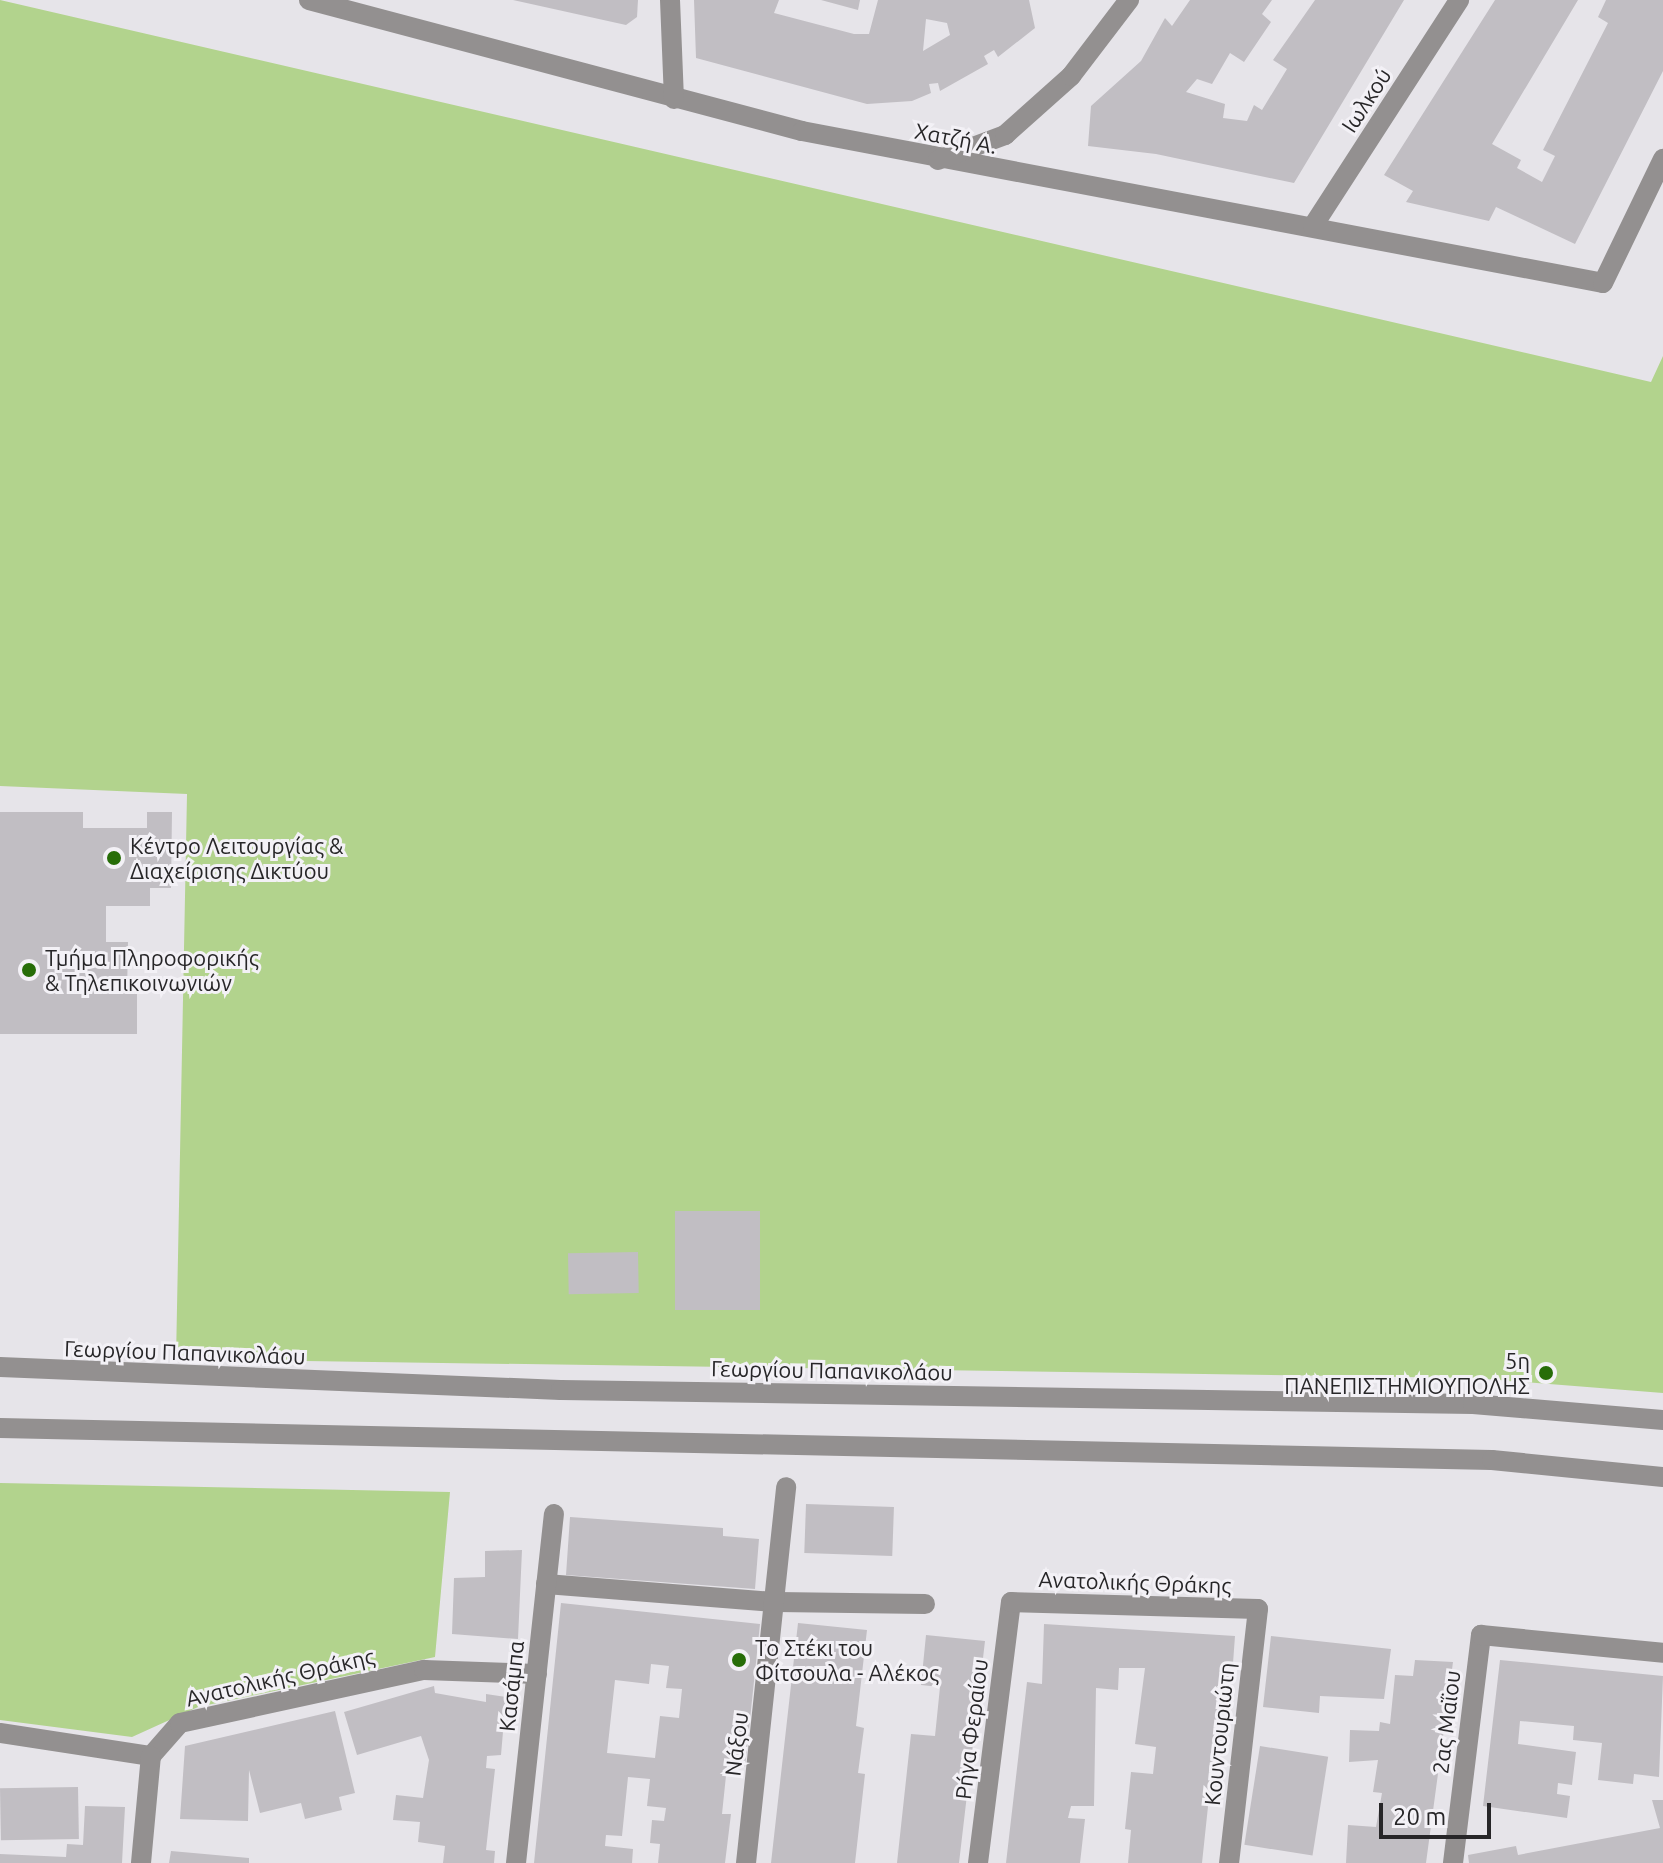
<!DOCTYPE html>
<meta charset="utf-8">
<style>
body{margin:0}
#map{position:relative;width:1663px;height:1863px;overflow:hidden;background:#e6e4e9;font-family:Ubuntu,sans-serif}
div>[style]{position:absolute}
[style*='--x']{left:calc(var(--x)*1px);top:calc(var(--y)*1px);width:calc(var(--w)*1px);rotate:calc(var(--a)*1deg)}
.green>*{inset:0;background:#b2d38d}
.building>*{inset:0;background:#c1bec3;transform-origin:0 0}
.minor>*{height:20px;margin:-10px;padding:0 10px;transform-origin:10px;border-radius:10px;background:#939090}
.dots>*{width:22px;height:22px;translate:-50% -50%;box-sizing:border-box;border:4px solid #f3f1f6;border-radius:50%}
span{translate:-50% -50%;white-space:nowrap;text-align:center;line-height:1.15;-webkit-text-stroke:6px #f3f1f6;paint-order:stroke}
.street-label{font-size:22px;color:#272628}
.poi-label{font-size:22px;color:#272628}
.left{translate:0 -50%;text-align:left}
.right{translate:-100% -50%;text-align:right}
.scale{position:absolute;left:1379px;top:1803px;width:112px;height:36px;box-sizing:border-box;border:4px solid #272628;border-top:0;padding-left:10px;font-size:24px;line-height:28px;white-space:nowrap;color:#272628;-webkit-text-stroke:6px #f3f1f6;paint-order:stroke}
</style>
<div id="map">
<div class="green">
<i style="clip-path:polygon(0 0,1651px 382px,1663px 356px,1663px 1393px,1473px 1378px,176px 1359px,187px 794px,0 786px)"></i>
<i style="clip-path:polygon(0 1483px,450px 1492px,435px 1657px,198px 1707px,132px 1737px,0 1720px)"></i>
</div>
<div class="building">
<i style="clip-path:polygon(513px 0,638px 0,637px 17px,626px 25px)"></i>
<i style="clip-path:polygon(evenodd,694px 0,779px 0,774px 13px,854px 34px,869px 34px,878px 0,1029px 0,1035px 28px,998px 57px,994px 50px,984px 56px,988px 64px,940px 91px,938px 83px,929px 84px,931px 93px,912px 101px,867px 104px,696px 58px,694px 0,926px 19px,947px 23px,950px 35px,923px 51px,926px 19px)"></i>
<i style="clip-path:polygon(821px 0,860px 0,858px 10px)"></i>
<i style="clip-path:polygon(1190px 0,1272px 0,1262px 14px,1271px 22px,1244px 62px,1230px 53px,1212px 84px,1197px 79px,1186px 92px,1225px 104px,1223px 118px,1247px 121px,1254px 105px,1262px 110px,1287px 69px,1273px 60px,1315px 0,1404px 0,1294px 183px,1156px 154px,1088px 146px,1091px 106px,1141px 61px,1165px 18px,1172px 26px)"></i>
<i style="clip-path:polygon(1495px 0,1578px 0,1492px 144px,1521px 160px,1517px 168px,1542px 182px,1555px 156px,1543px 150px,1608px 23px,1598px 17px,1606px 0,1663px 0,1663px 71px,1575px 244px,1496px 207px,1489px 221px,1406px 202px,1413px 191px,1384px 175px)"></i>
<i style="clip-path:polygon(0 812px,83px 812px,83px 828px,147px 828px,147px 812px,172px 812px,171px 888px,150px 888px,150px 906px,106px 906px,106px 942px,128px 942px,127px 994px,137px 994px,137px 1034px,0 1034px)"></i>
<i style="left:675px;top:1211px;width:85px;height:99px"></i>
<i style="left:638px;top:1252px;width:41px;height:70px;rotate:89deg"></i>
<i style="left:806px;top:1504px;width:88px;height:49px;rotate:2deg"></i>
<i style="clip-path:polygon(570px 1517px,723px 1528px,723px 1536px,759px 1539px,755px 1589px,566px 1575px)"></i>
<i style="clip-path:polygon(522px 1550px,518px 1639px,452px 1634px,454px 1578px,485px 1577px,485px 1551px)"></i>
<i style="clip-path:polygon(evenodd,561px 1603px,760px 1624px,745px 1767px,727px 1766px,722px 1814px,731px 1814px,725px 1863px,658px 1863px,660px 1844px,650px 1843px,652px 1820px,664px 1821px,666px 1808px,647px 1806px,650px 1779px,628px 1777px,622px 1836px,606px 1835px,605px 1846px,633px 1849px,632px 1863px,534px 1863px,561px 1603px,651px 1664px,669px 1666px,666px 1688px,682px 1689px,679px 1718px,660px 1716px,655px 1758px,607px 1753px,615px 1680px,649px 1684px,651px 1664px)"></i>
<i style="clip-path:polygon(798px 1623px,867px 1630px,856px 1726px,864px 1728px,858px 1773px,865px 1774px,855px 1863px,771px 1863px)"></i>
<i style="clip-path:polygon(1044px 1624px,1235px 1636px,1230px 1704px,1219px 1703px,1202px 1863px,1128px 1863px,1131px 1830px,1125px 1829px,1131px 1772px,1153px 1774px,1156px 1747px,1135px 1744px,1145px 1668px,1119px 1668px,1118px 1690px,1096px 1688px,1094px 1806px,1071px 1806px,1068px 1818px,1085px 1819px,1080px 1863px,1006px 1863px,1027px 1682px,1042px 1684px)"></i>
<i style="clip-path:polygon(926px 1635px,985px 1641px,959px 1863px,897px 1863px,911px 1734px,935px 1736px,940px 1687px,921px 1685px)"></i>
<i style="clip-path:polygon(1271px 1636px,1391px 1649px,1384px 1699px,1320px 1696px,1319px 1713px,1263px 1707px)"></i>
<i style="clip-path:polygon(1415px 1660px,1453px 1662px,1426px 1863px,1346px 1863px,1348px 1825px,1376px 1827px,1382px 1793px,1373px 1792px,1378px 1760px,1349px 1762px,1350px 1730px,1379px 1731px,1380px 1722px,1390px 1724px,1395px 1675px,1413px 1676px)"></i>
<i style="clip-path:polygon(1500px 1660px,1663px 1676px,1659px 1777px,1634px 1774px,1633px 1784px,1598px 1780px,1602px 1743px,1573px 1740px,1574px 1726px,1520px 1721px,1518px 1744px,1576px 1752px,1572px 1785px,1558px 1783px,1557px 1794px,1570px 1796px,1567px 1818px,1483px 1806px)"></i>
<i style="clip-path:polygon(434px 1686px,435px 1693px,486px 1702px,486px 1694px,506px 1697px,501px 1755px,487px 1756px,486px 1768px,495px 1769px,486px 1850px,495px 1851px,494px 1863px,443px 1863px,445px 1846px,418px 1842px,420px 1822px,393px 1820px,396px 1795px,423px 1798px,429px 1760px,421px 1736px,357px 1755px,344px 1712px)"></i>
<i style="clip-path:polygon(335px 1711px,355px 1793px,339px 1797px,342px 1810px,305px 1819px,301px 1803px,260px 1813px,249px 1770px,248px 1821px,180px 1819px,185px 1746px)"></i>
<i style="left:1260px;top:1746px;width:69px;height:100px;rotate:9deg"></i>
<i style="left:78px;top:1787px;width:52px;height:78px;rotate:89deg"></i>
<i style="clip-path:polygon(1652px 1800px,1663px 1800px,1663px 1863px,1469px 1863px,1468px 1855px,1516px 1846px,1518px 1855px,1660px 1828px)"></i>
<i style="clip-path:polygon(85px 1806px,125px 1807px,122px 1863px,0 1863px,0 1854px,66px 1857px,67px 1844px,83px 1845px)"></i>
<i style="clip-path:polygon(171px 1851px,249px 1858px,249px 1863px,169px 1863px)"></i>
</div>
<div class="minor">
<i style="--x:309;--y:0;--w:510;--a:14.88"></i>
<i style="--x:802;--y:131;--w:815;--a:10.74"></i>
<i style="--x:1603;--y:283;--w:138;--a:-64.2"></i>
<i style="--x:670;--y:0;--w:99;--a:87.7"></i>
<i style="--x:938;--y:160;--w:72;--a:-20.5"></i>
<i style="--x:1005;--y:135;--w:89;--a:-41.8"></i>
<i style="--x:1071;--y:76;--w:96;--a:-52.7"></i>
<i style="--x:1313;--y:226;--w:269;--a:-57.1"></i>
<i style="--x:0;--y:1367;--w:561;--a:2.35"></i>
<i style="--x:561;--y:1390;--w:912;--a:0.88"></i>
<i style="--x:1473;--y:1404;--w:191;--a:4.8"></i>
<i style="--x:0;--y:1428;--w:1492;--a:1.23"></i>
<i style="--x:1492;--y:1460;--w:172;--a:5.7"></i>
<i style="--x:546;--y:1584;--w:232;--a:4.5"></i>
<i style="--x:777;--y:1602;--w:148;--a:0.8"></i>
<i style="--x:0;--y:1733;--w:153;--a:8.7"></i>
<i style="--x:151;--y:1756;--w:44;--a:-48.7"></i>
<i style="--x:180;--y:1723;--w:250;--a:-12.3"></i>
<i style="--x:424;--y:1670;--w:113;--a:2"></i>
<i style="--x:141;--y:1863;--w:107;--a:-84.7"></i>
<i style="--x:516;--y:1863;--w:351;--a:-83.8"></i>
<i style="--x:746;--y:1863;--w:378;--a:-83.9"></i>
<i style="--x:978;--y:1863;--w:263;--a:-82.8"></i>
<i style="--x:1011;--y:1602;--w:247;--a:1.6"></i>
<i style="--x:1258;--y:1609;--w:256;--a:96.5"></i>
<i style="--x:1453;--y:1863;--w:230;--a:-83"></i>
<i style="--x:1481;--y:1635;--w:183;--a:5.6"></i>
</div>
<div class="dots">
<i style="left:114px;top:858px;background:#276d08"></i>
<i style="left:29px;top:970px;background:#276d08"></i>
<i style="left:1546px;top:1373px;background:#276d08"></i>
<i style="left:739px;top:1660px;background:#276d08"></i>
</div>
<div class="street-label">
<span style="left:1366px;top:100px;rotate:-57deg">Ιωλκού</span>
<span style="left:956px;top:138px;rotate:11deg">Χατζή Α.</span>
<span style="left:185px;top:1352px;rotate:2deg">Γεωργίου Παπανικολάου</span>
<span style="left:832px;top:1370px;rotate:1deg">Γεωργίου Παπανικολάου</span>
<span style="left:1135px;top:1582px;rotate:2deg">Ανατολικής Θράκης</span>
<span style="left:280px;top:1677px;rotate:-13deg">Ανατολικής Θράκης</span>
<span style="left:511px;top:1686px;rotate:-84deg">Κασάμπα</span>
<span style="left:1446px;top:1722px;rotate:-83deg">2ας Μαΐου</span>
<span style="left:971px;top:1729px;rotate:-83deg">Ρήγα Φεραίου</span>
<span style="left:1219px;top:1734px;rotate:-84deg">Κουντουριώτη</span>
<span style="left:736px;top:1744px;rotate:-83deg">Νάξου</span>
</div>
<div class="poi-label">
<span class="left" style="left:130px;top:858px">Κέντρο Λειτουργίας &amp;<br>Διαχείρισης Δικτύου</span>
<span class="left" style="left:45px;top:970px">Τμήμα Πληροφορικής<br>&amp; Τηλεπικοινωνιών</span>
<span class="right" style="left:1530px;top:1373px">5η<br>ΠΑΝΕΠΙΣΤΗΜΙΟΥΠΟΛΗΣ</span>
<span class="left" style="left:755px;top:1660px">Το Στέκι του<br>Φίτσουλα - Αλέκος</span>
</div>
<div class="scale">20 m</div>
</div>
